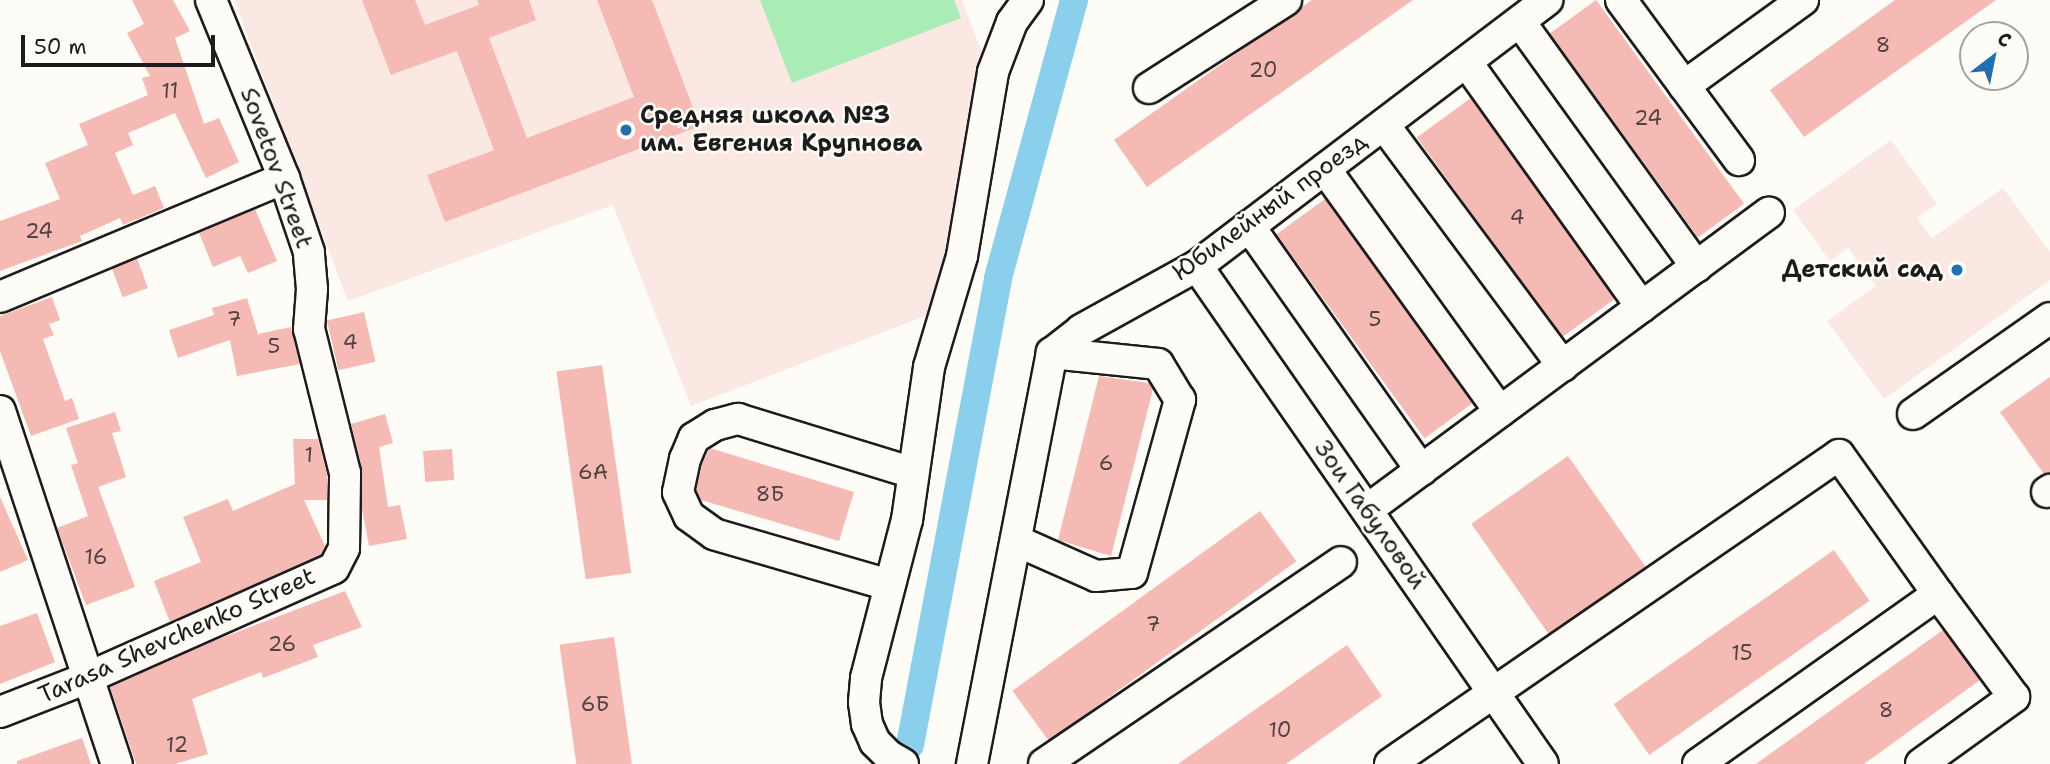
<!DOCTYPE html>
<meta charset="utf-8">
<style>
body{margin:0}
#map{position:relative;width:2050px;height:764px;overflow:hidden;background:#fdfcf7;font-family:"Shantell Sans",sans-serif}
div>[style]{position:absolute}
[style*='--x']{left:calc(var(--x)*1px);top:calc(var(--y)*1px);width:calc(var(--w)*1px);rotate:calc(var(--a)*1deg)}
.built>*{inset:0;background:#fbe8e3}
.green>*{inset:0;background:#aaecb6}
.canal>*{height:28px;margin:-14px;padding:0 14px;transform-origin:14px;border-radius:14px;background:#8ad0ec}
.building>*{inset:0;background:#f6bab4;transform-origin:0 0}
.roads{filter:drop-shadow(2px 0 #1c1c1c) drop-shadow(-2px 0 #1c1c1c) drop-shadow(0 2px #1c1c1c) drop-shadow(0 -2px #1c1c1c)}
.minor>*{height:30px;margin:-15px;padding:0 15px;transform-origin:15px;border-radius:15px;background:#fdfcf7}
.dots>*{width:19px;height:19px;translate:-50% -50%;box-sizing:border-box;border:4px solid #fdfcf7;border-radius:50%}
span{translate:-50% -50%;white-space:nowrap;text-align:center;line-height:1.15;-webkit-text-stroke:5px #fdfcf7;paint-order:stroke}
.number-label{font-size:21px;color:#524442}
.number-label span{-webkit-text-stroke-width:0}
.poi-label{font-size:24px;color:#1c1c1c;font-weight:700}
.left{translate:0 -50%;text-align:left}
.right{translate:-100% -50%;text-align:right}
.street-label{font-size:24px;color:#1c1c1c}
.north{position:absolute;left:1959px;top:21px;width:70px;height:70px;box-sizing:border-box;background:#fdfcf7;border:2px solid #a3a29f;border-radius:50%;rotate:32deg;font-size:19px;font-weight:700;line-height:28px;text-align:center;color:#1c1c1c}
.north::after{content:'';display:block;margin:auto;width:24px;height:32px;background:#1f6fb2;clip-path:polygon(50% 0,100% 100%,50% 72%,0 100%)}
.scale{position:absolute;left:21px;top:35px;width:194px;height:32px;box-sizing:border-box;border:4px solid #1c1c1c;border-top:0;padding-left:9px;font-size:21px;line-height:24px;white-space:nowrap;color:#1c1c1c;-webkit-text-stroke:5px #fdfcf7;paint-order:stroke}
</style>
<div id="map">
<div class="built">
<i style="clip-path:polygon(234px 0,962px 0,983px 55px,933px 313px,691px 406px,613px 205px,348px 301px)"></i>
<i style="clip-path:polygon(1891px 140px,1937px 204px,1917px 218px,1932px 238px,2003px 188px,2050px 252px,2050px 280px,1884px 399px,1827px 321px,1876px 286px,1848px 248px,1830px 261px,1793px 210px)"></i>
</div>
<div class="green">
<i style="clip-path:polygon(760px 0,954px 0,961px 18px,792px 83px)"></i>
</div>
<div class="canal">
<i style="--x:910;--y:745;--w:475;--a:-79.3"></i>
<i style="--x:998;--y:278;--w:288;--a:-74.7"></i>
</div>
<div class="building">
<i style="clip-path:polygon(132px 0,173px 0,190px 31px,175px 38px,204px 124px,219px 118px,239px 162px,206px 178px,175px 113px,128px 133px,133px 145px,115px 153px,133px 195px,155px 186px,164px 208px,123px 225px,120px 218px,80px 236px,82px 241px,0 271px,0 221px,60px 199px,45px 163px,88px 145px,79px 124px,148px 95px,142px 78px,150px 76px,127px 33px,144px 24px)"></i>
<i style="clip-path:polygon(362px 0,415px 0,425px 25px,479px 5px,477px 0,529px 0,536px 20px,489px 38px,527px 138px,634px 97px,597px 0,652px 0,700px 126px,445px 222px,427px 175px,494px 150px,457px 51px,391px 75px)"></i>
<i style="clip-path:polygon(1312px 0,1413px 0,1147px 187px,1114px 140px)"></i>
<i style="left:1596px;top:0;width:252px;height:57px;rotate:54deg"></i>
<i style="clip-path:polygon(1895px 0,1996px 0,1804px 137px,1770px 90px)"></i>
<i style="left:1471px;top:98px;width:247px;height:67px;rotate:54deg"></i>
<i style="left:1325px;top:199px;width:252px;height:60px;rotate:54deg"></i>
<i style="clip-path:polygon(255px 209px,277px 261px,248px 273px,240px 256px,213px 267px,199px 233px)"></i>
<i style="left:137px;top:258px;width:32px;height:27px;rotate:70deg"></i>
<i style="clip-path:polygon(52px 297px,60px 320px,49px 324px,54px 335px,43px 339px,65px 401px,72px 398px,79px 419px,31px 436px,0 351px,0 316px)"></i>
<i style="clip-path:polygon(247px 298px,258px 334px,291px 327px,300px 364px,237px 376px,230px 340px,178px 358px,169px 330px,214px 315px,212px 308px)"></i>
<i style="left:364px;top:312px;width:51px;height:38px;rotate:77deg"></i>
<i style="left:602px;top:365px;width:210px;height:46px;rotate:82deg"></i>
<i style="clip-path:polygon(1099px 376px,1149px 383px,1153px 389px,1111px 556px,1058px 540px)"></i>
<i style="clip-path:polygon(2050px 377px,2050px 473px,2044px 474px,2000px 412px)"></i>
<i style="clip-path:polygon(115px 412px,121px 431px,112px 433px,126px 477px,98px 487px,135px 587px,86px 605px,57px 528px,88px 516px,71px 465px,78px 463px,66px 428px)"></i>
<i style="clip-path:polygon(385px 414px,393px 443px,379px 447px,388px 507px,400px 505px,407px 539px,369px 546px,362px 509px,362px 469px,351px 424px)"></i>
<i style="clip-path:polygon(293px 439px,318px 439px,327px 475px,327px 500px,304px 500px,325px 546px,321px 555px,170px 622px,154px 581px,201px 562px,183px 517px,228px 499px,233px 511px,295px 484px)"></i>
<i style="clip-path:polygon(710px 448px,854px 492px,839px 541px,701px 500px,696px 490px,702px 464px)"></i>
<i style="left:452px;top:449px;width:31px;height:29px;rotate:86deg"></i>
<i style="left:1568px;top:456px;width:135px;height:118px;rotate:55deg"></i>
<i style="clip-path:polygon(0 497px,28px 560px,0 572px)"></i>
<i style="left:1260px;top:511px;width:62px;height:306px;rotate:54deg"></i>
<i style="left:1834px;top:550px;width:62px;height:269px;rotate:55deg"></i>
<i style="clip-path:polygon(345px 591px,362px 627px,313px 645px,318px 657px,263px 678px,261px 672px,192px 699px,208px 754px,175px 764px,136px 764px,110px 687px,216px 640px)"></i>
<i style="clip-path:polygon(37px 613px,55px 662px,0 684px,0 626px)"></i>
<i style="clip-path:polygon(1943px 630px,1980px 680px,1864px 764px,1756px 764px)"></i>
<i style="left:614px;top:637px;width:128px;height:55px;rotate:82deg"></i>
<i style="clip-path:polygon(1347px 645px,1382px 696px,1286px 764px,1178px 764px)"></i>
<i style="clip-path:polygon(82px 738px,91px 764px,17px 764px,17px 761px)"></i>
</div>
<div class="roads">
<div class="minor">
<i style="--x:1621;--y:0;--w:199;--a:53.6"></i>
<i style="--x:1520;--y:22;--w:302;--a:54.2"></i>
<i style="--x:1467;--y:63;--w:300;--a:54.4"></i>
<i style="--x:1684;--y:86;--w:147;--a:-35.9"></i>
<i style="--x:1149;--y:88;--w:163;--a:-32.7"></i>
<i style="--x:1384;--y:125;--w:300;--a:53.4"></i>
<i style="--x:1325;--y:169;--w:299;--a:54.2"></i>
<i style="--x:1249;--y:226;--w:299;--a:54.8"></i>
<i style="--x:1197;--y:266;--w:606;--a:55.21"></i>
<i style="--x:0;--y:297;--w:308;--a:-22.7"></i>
<i style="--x:0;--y:411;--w:372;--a:71.7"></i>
<i style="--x:1913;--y:414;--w:167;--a:-35"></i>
<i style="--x:2047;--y:492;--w:4;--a:-34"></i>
<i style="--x:1367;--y:510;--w:500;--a:-36.5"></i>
<i style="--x:1017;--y:541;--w:86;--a:23.9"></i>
<i style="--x:1096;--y:576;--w:36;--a:-5"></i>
<i style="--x:1132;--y:573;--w:180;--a:-74.5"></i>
<i style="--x:1180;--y:400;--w:42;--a:-121.4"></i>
<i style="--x:1158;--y:364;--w:107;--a:-174.1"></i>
<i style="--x:889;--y:585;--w:182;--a:-163.8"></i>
<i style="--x:714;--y:534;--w:31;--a:-144"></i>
<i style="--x:689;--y:516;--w:26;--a:-115"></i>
<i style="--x:678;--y:492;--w:34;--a:-78"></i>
<i style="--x:685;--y:459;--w:23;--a:-67"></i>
<i style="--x:694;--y:438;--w:25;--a:-32"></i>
<i style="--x:715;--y:425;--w:24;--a:-15"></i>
<i style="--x:738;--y:419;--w:183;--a:17.1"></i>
<i style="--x:0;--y:712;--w:93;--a:-21.3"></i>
<i style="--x:87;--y:678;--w:270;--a:-24"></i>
<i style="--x:334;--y:568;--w:22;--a:-63"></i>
<i style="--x:344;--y:548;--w:75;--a:-89.2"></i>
<i style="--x:345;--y:473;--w:148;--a:-104"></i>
<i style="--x:309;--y:329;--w:40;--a:-85.7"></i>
<i style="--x:312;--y:289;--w:37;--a:-95"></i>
<i style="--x:309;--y:252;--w:78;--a:-108.7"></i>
<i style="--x:284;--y:178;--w:192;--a:-112.3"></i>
<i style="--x:903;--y:764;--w:16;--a:-150"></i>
<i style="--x:889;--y:756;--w:20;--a:-135"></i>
<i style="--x:875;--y:742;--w:20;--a:-114"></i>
<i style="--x:867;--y:724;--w:22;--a:-98"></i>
<i style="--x:864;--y:702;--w:24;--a:-85"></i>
<i style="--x:866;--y:678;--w:163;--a:-75.5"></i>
<i style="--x:907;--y:520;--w:155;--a:-81.8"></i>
<i style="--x:929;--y:367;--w:116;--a:-73.4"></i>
<i style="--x:962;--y:256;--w:187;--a:-80.4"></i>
<i style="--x:993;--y:72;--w:53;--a:-69.2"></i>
<i style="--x:1012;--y:22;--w:27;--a:-54"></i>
<i style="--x:972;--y:764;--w:419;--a:-79"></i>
<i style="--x:1052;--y:353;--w:37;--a:-38"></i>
<i style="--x:1081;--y:330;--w:132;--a:-28.9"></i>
<i style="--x:1197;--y:266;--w:440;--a:-37.2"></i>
<i style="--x:1044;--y:764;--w:359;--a:-34.2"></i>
<i style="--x:1390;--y:764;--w:545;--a:-34.54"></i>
<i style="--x:1839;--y:455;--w:171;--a:54.5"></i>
<i style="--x:1938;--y:594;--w:294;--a:144.7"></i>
<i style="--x:1921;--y:764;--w:115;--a:-35.8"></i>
<i style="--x:2014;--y:697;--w:128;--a:-126.4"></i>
</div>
</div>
<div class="dots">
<i style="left:626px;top:130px;background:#1f6fb2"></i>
<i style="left:1957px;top:270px;background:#1f6fb2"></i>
</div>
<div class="number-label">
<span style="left:1883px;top:45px">8</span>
<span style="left:1263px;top:70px">20</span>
<span style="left:170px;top:91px">11</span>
<span style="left:1648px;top:118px">24</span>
<span style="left:1517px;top:217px">4</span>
<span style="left:39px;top:231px">24</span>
<span style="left:234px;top:319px">7</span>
<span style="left:1375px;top:319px">5</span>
<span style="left:350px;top:342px">4</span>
<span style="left:274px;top:346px">5</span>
<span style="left:309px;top:455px">1</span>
<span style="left:1106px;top:463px">6</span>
<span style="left:593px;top:472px">6А</span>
<span style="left:770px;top:494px">8Б</span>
<span style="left:96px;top:557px">16</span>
<span style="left:1153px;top:624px">7</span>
<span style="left:282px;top:644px">26</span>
<span style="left:1742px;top:653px">15</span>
<span style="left:595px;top:704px">6Б</span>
<span style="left:1886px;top:710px">8</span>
<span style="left:1280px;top:730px">10</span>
<span style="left:177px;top:745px">12</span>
</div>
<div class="poi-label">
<span class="left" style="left:640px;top:130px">Средняя школа №3<br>им. Евгения Крупнова</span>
<span class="right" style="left:1943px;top:270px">Детский сад</span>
</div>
<div class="street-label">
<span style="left:276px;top:168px;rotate:70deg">Sovetov Street</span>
<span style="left:1270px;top:207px;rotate:-36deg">Юбилейный проезд</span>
<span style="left:1370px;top:515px;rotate:55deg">Зои Габуловой</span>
<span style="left:177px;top:636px;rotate:-24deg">Tarasa Shevchenko Street</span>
</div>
<div class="north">С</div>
<div class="scale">50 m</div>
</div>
